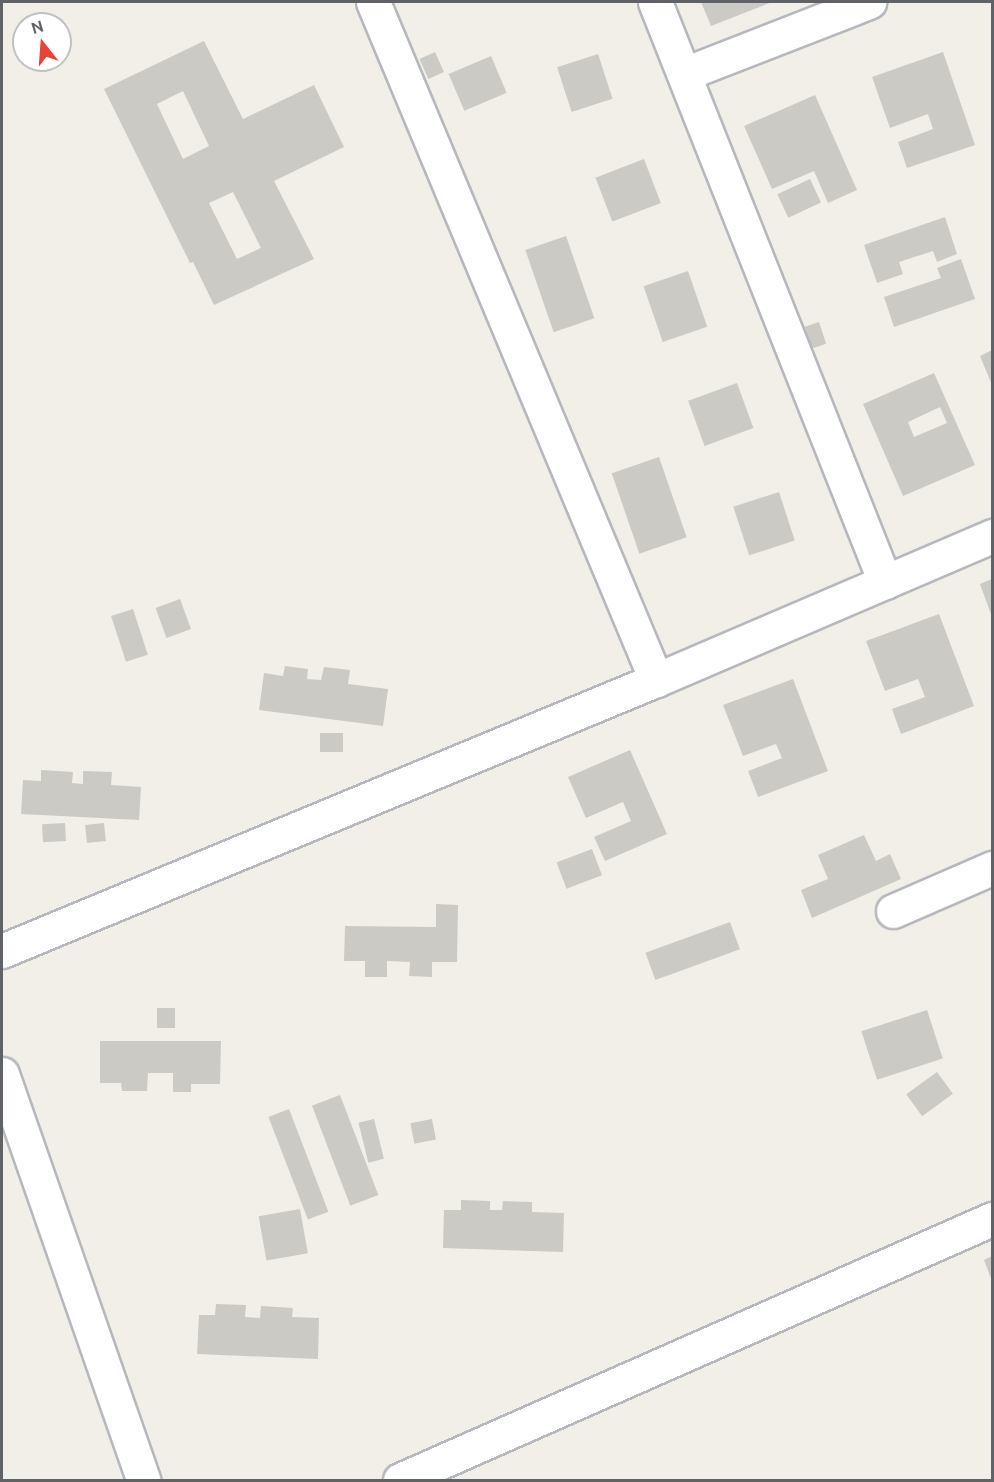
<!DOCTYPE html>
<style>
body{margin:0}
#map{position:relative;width:994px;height:1482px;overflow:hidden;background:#f1efe8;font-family:Ubuntu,sans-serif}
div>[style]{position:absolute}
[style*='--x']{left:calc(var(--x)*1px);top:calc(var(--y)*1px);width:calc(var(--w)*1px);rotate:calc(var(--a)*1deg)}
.building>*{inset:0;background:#cccac5;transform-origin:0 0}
.roads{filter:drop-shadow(2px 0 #b5b8bc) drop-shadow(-2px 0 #b5b8bc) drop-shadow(0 2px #b5b8bc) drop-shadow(0 -2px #b5b8bc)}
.minor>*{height:33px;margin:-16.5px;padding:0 16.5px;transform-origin:16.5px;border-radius:16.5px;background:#fff}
span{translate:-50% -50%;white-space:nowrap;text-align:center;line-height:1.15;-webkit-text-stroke:4.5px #fff;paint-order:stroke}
.frame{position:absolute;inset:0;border:3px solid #5f6368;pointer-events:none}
.north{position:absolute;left:12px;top:12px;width:60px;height:60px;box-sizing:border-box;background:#fff;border:2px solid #bfc1c3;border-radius:50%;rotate:343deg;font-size:16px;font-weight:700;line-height:24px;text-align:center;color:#5f6368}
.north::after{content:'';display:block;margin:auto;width:21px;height:27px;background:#ea4335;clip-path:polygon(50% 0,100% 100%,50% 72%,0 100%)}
</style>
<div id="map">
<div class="building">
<i style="clip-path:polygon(701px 2px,772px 2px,711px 26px)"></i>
<i style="clip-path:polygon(evenodd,204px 41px,243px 119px,314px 85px,344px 147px,274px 181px,314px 259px,214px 305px,193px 262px,190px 263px,104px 89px,204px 41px,183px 91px,209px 146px,183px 159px,157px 104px,183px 91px,204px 41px,233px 192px,261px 248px,237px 259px,209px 203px,233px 192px)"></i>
<i style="left:435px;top:52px;width:22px;height:17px;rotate:66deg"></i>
<i style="clip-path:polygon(943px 52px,975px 145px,907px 168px,898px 142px,933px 129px,928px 114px,890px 128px,872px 77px)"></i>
<i style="left:598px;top:54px;width:47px;height:43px;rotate:72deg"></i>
<i style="left:491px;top:56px;width:40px;height:46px;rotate:67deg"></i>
<i style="clip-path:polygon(815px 95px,857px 190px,828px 203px,814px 171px,772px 189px,744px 126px)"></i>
<i style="left:644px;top:159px;width:47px;height:52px;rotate:69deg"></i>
<i style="left:810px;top:179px;width:26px;height:36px;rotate:65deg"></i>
<i style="clip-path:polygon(945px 217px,957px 254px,937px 262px,933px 251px,899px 262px,903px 274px,877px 283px,864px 245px)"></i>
<i style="left:566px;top:236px;width:87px;height:43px;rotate:71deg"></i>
<i style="clip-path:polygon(961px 259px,975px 299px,894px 327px,884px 297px,941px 278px,937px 268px)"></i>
<i style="left:688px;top:271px;width:59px;height:47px;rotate:71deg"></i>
<i style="left:819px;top:322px;width:23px;height:15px;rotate:72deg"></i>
<i style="clip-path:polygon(992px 350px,992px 385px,980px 356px)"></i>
<i style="clip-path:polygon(evenodd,934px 373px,975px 465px,903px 496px,863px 404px,934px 373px,940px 407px,947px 423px,914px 437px,908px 422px,940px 407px)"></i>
<i style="left:737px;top:383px;width:48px;height:52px;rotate:70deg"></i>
<i style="left:659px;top:457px;width:85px;height:50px;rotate:71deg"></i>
<i style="left:779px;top:492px;width:51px;height:48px;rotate:72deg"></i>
<i style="clip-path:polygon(992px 579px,992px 617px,980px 584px)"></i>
<i style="left:180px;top:599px;width:32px;height:26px;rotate:70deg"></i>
<i style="left:133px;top:609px;width:48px;height:23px;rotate:72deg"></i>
<i style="clip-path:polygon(939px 614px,974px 706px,901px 734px,892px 709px,925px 697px,918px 679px,885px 691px,866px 641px)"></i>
<i style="clip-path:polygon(285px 666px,308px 669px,307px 679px,321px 680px,324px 667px,350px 670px,348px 684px,388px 689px,383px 726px,259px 710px,264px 673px,283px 676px)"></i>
<i style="clip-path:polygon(793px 679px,828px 771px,758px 797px,748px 771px,782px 758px,776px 744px,743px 756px,723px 705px)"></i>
<i style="left:343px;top:733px;width:19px;height:23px;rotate:90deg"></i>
<i style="clip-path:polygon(630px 750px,667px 834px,605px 861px,594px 837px,631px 821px,623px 802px,586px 818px,568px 777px)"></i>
<i style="clip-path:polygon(41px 770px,73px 772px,72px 783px,83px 784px,83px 771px,112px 772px,111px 785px,141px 787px,139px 820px,21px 814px,23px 780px,41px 781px)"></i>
<i style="left:65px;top:823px;width:18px;height:23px;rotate:87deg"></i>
<i style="left:104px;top:823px;width:18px;height:19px;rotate:84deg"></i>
<i style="clip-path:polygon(864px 835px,876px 861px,890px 854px,901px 879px,812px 918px,801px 890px,828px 879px,818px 855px)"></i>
<i style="left:592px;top:849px;width:28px;height:38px;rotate:69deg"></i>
<i style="clip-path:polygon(436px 904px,458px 905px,457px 962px,432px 962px,432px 977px,409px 976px,410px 962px,387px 961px,387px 977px,365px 977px,365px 961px,344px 961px,345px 926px,436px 927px)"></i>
<i style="left:730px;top:922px;width:29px;height:90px;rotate:70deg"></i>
<i style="left:157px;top:1008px;width:18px;height:20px"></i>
<i style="left:927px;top:1010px;width:51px;height:69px;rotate:72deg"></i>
<i style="clip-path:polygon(100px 1041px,221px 1041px,220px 1084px,191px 1084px,191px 1092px,173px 1092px,173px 1073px,148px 1073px,147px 1091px,122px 1091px,121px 1083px,100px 1083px)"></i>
<i style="left:937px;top:1072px;width:27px;height:38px;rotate:54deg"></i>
<i style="left:340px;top:1095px;width:107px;height:30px;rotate:69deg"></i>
<i style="left:289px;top:1109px;width:110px;height:22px;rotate:69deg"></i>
<i style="left:374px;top:1119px;width:41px;height:16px;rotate:76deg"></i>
<i style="left:432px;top:1119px;width:21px;height:22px;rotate:79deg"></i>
<i style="clip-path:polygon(461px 1200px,490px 1201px,490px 1210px,502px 1210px,503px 1201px,532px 1202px,532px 1212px,564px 1213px,563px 1252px,443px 1248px,444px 1210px,461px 1210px)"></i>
<i style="left:300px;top:1209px;width:45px;height:42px;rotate:80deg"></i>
<i style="clip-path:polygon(992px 1256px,992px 1281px,984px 1260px)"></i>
<i style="clip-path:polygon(216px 1304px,246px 1305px,245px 1317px,260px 1318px,261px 1306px,293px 1308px,292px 1317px,319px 1318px,318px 1359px,197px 1354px,199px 1315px,215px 1315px)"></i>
</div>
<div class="roads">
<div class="minor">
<i style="--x:373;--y:2;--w:735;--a:67.34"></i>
<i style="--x:655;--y:2;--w:624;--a:68.37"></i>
<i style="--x:684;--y:74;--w:199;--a:-21.3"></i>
<i style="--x:893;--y:911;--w:108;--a:-23.5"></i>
<i style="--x:2;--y:951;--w:708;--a:-22.51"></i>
<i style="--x:656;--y:680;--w:366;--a:-23.2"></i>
<i style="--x:2;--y:1074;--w:430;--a:70.8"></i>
<i style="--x:400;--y:1480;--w:647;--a:-23.79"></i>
</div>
</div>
<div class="frame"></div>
<div class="north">N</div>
</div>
